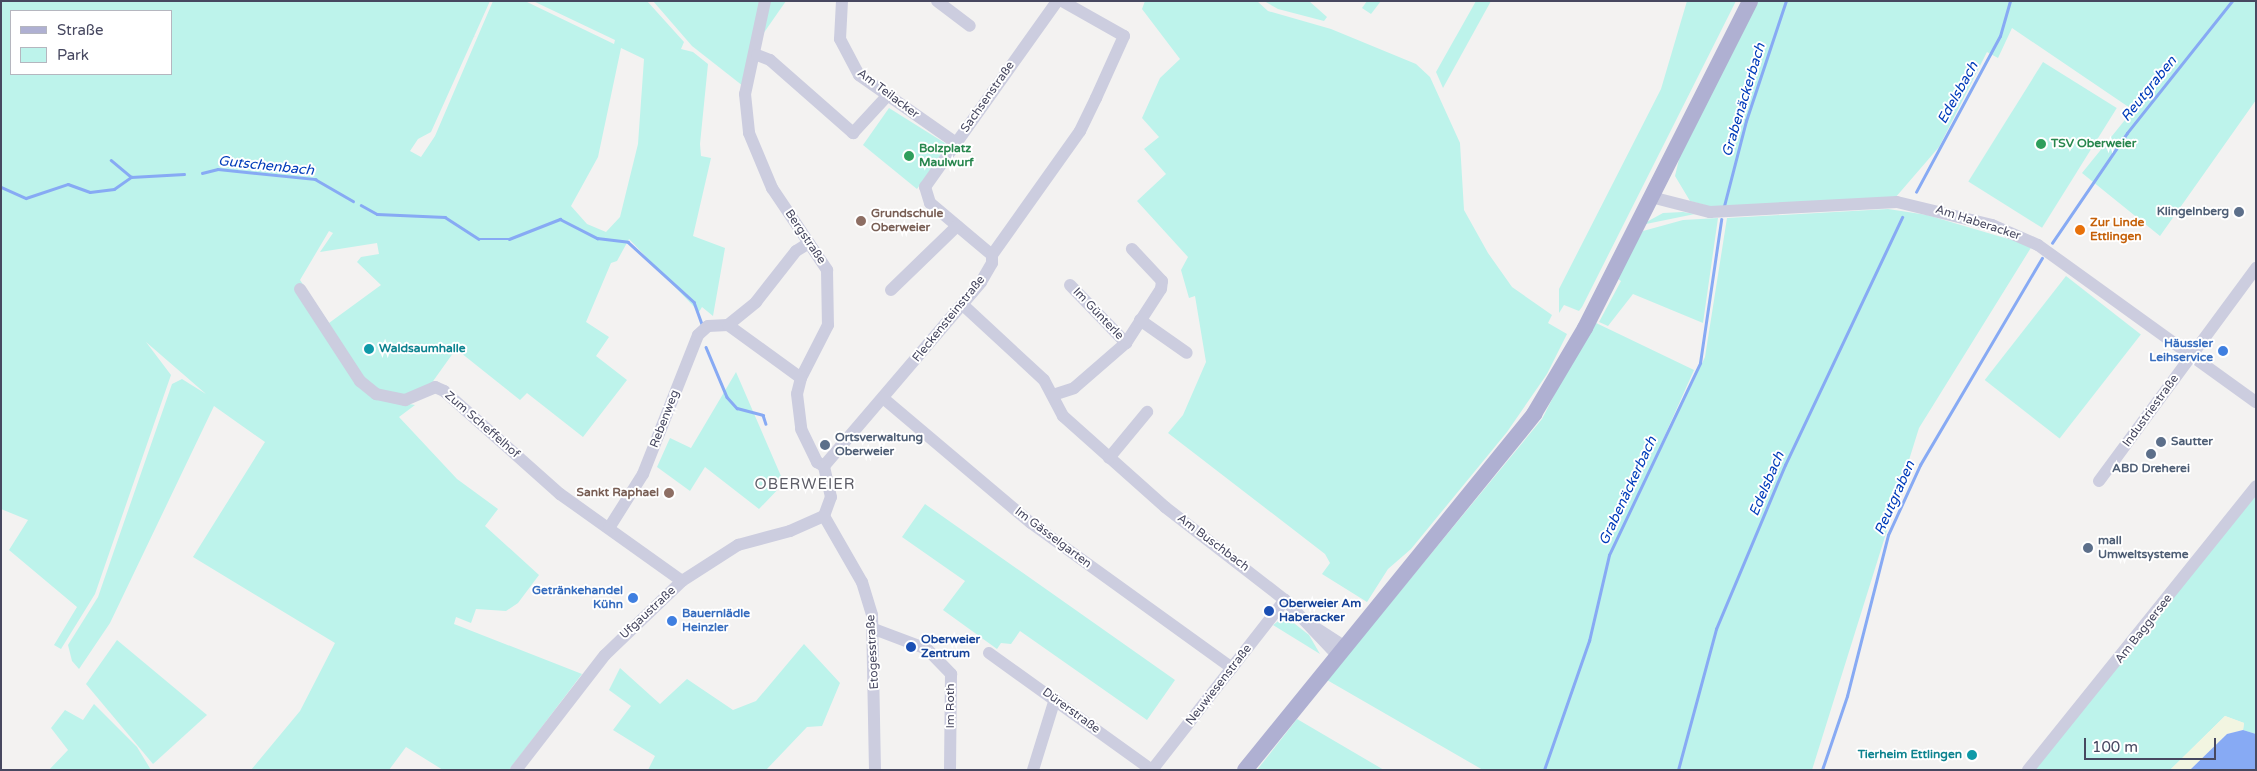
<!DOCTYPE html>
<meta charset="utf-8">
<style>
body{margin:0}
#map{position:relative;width:2257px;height:771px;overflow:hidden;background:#f3f2f1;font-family:"Varela Round",sans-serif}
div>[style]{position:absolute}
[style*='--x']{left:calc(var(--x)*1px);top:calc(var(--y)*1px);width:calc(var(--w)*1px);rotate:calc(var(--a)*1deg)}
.green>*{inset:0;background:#bdf3eb;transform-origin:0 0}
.sand>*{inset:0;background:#f2f5e1}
.water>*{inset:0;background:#87aaf4}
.stream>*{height:2.5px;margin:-1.25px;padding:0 1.25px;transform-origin:1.25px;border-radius:1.25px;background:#87aaf4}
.minor>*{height:12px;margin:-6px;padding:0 6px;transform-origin:6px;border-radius:6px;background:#cccddf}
.major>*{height:16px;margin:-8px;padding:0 8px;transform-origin:8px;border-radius:8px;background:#afb0d2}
.dots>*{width:14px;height:14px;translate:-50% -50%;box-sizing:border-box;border:2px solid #fff;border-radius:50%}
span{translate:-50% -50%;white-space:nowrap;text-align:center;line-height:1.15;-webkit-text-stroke:4px #fff;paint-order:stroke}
.street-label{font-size:12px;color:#474860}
.leisure-label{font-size:12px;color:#27864d;font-weight:700}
.left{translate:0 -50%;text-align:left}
.service-label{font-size:12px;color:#4e5e75;font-weight:700}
.right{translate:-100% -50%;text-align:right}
.education-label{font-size:12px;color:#785e54;font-weight:700}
.food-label{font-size:12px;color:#c56008;font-weight:700}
.shop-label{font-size:12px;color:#366cbe;font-weight:700}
.culture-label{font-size:12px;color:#0d838f;font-weight:700}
.transit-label{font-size:12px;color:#164399;font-weight:700}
.water-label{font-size:14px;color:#003cba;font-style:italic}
.quarter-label{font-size:15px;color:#5d5d67;letter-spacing:1px}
.frame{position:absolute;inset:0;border:2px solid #474860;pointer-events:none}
.legend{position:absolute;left:10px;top:10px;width:162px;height:65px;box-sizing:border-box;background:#fff;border:1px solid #b5b6bf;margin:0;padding:6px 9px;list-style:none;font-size:15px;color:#474860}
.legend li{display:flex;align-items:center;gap:10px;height:25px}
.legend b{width:25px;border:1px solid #b5b6bf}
.scale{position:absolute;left:2084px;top:738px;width:132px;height:22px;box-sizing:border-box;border:2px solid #474860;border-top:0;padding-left:6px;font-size:15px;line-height:18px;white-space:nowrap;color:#474860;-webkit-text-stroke:4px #fff;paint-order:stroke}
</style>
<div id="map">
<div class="green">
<i style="clip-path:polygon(evenodd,1px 1px,490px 1px,431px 132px,418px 139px,410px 151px,421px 157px,435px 136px,493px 1px,525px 1px,614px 44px,615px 40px,533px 1px,647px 1px,684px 42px,681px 49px,693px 52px,708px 64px,700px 144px,701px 156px,711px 158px,693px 236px,725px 248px,713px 316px,702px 307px,699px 312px,629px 239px,617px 261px,611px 263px,586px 322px,609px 337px,596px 356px,627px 380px,583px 437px,527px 393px,520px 400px,456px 349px,431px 384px,411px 397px,375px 398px,415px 405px,399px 417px,457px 479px,498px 509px,485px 526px,539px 575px,518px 603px,506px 611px,476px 609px,471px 623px,456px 617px,454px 624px,582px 674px,509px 770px,443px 770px,406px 747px,389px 770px,251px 770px,300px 711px,335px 643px,193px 557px,265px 442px,214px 406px,110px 623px,79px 669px,72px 661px,68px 645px,98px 597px,172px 384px,182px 379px,206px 394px,146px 342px,171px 375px,95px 594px,61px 649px,54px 645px,77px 607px,9px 550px,28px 520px,1px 509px,1px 1px,11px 11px,171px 11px,171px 74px,11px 74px,11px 11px,1px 1px,621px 48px,644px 59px,638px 144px,620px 217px,606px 232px,587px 224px,571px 206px,598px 157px,621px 48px,1px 1px,329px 231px,333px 233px,320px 252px,377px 243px,379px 254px,361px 257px,357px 262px,381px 285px,329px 323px,300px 280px,329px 231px)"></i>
<i style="clip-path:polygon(653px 1px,760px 1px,743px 86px,692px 46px)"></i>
<i style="clip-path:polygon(766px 1px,786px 1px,763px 34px)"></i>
<i style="clip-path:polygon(1145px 1px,1257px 1px,1268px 11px,1331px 29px,1416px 64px,1430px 77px,1460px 143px,1464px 210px,1488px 253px,1512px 287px,1552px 315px,1548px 323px,1567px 334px,1547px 374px,1507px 432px,1411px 549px,1388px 569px,1367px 602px,1322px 574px,1330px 563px,1325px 554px,1168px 433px,1183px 415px,1206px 362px,1195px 296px,1189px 298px,1181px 270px,1188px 257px,1137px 201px,1166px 174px,1144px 149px,1159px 137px,1142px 118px,1160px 78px,1180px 59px,1142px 9px)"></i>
<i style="clip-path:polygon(1264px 1px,1309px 1px,1327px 17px,1324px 21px,1278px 9px)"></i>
<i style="clip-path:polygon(1367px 1px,1381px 1px,1371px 14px,1362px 8px)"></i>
<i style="clip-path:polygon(1476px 1px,1491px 1px,1443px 88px,1436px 72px)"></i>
<i style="clip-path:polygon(1687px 1px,1736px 1px,1582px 307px,1579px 311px,1564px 305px,1559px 313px,1559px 289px,1661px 89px)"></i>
<i style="clip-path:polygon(1757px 1px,2256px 1px,2256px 100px,2160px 236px,2082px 173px,2133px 110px,2012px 28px,1998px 58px,1987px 52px,1939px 147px,1895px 198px,1712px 207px,1690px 201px,1675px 176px,1680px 155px)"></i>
<i style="left:2043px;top:62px;width:87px;height:141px;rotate:32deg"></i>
<i style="clip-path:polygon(889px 108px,948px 145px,917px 189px,863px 145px)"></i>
<i style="clip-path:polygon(1888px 209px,1927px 215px,2032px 246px,1919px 428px,1812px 770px,1483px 770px,1327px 680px,1542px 419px,1592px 321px,1694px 370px,1623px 529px,1705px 357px,1727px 218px)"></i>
<i style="clip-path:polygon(1663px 213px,1683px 212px,1695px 214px,1641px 225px)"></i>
<i style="clip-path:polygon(1718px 218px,1703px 323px,1633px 294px,1608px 326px,1599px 322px,1621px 281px,1615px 277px,1643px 231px,1683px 220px)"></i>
<i style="left:2066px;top:276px;width:95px;height:132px;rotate:38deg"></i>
<i style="clip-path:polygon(736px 372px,784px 483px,759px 509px,705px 467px,690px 491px,657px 467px,670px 438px,691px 448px)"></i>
<i style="clip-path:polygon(2256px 495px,2256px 734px,2243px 730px,2244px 723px,2225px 716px,2170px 770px,2034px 770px)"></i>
<i style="clip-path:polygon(925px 504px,1175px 680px,1147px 720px,1020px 631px,1011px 644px,1001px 643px,997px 649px,943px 610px,965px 581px,902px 537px)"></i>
<i style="clip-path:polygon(1285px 616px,1309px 635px,1320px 654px,1273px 625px)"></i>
<i style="clip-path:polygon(117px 640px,207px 715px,153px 764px,86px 684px)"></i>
<i style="clip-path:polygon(804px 644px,840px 683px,822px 726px,807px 727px,766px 770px,648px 770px,655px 756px,613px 730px,631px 706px,609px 690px,620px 668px,660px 704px,687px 679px,733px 710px,756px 701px)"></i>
<i style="clip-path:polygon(94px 704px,137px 747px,151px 770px,49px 770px,68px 750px,51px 728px,65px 710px,83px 720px)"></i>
<i style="clip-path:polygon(1297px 719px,1384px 770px,1257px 770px)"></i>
</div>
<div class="sand">
<i style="clip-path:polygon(2225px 716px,2244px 723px,2243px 730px,2227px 734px,2190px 770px,2170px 770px)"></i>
</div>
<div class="water">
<i style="clip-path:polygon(2243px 730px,2256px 734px,2256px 770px,2190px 770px,2227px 734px)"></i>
</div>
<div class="stream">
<i style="--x:111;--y:160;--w:26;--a:40"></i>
<i style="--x:202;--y:173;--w:16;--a:-14"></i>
<i style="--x:218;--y:169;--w:98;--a:5.9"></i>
<i style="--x:315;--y:179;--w:44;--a:30.1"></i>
<i style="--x:1;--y:187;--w:27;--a:24"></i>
<i style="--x:26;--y:198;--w:44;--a:-18.4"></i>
<i style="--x:68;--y:184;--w:23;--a:20"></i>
<i style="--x:90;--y:192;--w:24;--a:-7"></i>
<i style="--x:114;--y:189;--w:21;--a:-35"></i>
<i style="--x:131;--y:177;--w:53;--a:-3.2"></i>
<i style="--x:1916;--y:192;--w:177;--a:-61.7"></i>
<i style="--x:2000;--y:36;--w:36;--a:-74"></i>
<i style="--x:361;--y:205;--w:18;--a:29"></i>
<i style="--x:377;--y:214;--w:68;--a:2.5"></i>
<i style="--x:445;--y:217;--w:40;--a:32.9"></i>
<i style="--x:479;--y:239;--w:30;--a:0"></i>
<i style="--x:509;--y:239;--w:55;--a:-21.4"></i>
<i style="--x:560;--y:219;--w:42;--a:27.2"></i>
<i style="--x:597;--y:238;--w:31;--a:7"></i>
<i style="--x:628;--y:242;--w:89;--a:42.3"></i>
<i style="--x:694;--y:302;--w:23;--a:70"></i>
<i style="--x:1724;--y:206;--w:88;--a:-75.5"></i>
<i style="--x:1746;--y:121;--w:126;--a:-71.6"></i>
<i style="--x:2052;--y:243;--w:133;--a:-55.7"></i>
<i style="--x:2127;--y:133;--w:169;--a:-51.5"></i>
<i style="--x:706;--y:347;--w:54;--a:67.2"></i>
<i style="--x:727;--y:397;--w:15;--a:48"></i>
<i style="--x:737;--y:408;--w:27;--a:15"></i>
<i style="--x:763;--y:415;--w:9;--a:72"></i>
<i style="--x:1544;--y:770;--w:137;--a:-70.8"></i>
<i style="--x:1589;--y:641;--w:88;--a:-76.9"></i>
<i style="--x:1609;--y:555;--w:212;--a:-64.6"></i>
<i style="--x:1700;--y:363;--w:145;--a:-81.6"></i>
<i style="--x:1678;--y:770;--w:146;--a:-74.9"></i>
<i style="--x:1716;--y:629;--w:178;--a:-67.2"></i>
<i style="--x:1785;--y:465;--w:274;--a:-64.7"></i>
<i style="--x:1822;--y:770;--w:78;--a:-71.3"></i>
<i style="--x:1847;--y:696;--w:166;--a:-75.7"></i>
<i style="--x:1888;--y:535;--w:77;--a:-65.4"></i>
<i style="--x:1920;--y:465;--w:240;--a:-59.5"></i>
</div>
<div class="minor">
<i style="--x:765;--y:1;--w:95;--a:102.1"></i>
<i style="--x:745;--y:94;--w:39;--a:84"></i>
<i style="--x:749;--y:133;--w:60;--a:67.3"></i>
<i style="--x:772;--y:188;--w:99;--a:56.1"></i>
<i style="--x:827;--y:270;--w:55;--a:89"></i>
<i style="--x:828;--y:325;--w:59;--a:117"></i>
<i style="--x:801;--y:378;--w:16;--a:104"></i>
<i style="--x:797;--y:394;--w:35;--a:83"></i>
<i style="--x:801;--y:429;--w:37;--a:64"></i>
<i style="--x:817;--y:462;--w:8;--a:30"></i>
<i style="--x:842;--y:1;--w:38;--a:93"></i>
<i style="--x:840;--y:39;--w:41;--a:62.2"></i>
<i style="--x:859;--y:75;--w:118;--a:35"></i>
<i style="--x:937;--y:1;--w:41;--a:37.1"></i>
<i style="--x:757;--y:55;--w:14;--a:21"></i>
<i style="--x:770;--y:60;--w:111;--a:41.3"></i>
<i style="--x:853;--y:133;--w:50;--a:-47.4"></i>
<i style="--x:1651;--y:197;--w:61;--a:14.3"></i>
<i style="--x:1710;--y:212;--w:187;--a:-3.1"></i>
<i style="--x:1897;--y:202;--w:98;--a:13.6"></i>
<i style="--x:1992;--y:225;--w:50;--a:23.5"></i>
<i style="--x:2038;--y:245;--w:269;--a:35.8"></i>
<i style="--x:992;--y:255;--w:81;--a:-140"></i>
<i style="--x:930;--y:203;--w:17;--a:-107"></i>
<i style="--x:925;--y:187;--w:228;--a:-54.6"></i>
<i style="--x:1070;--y:285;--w:81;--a:46"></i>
<i style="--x:300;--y:289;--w:110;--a:56.9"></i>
<i style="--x:360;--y:381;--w:21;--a:39"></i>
<i style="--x:376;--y:394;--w:30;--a:12"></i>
<i style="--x:405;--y:400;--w:33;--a:-23"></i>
<i style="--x:435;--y:387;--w:10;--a:24"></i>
<i style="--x:444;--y:391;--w:155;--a:41.6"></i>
<i style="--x:560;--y:494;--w:150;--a:35.5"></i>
<i style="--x:891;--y:290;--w:92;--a:-44.1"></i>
<i style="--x:963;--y:305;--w:110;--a:42.8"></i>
<i style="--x:1044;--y:380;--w:41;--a:62.2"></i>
<i style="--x:1063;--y:416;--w:137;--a:41.7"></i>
<i style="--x:1165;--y:507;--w:152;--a:37.8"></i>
<i style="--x:1285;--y:600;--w:77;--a:46.6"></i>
<i style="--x:1140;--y:320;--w:57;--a:35.1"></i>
<i style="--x:728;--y:325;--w:90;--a:36"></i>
<i style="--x:1053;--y:395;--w:22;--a:-18"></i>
<i style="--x:1074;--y:388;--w:69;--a:-40.9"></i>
<i style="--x:1126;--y:343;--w:64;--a:-57.1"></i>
<i style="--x:1161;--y:289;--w:8;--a:-83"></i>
<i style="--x:1162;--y:281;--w:44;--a:-133.2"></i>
<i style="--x:883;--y:398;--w:194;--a:40.2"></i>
<i style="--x:1031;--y:523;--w:248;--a:35.8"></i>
<i style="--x:1109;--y:458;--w:60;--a:-50.4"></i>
<i style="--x:2099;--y:481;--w:265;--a:-53.6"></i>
<i style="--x:824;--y:516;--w:20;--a:-70"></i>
<i style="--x:831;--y:497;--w:32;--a:-103"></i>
<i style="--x:824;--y:466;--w:242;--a:-49.5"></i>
<i style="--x:981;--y:282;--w:22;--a:-60"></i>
<i style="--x:992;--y:263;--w:8;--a:-90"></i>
<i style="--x:992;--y:255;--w:152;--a:-54.6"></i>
<i style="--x:1080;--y:131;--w:37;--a:-64"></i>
<i style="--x:1096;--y:98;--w:68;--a:-65.7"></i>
<i style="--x:1124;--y:36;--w:71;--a:-150.6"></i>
<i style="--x:824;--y:516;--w:76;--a:60.1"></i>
<i style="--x:862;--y:582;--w:34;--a:73"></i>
<i style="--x:872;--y:615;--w:155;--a:88.9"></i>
<i style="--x:609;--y:528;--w:64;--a:-57.8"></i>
<i style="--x:643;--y:474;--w:149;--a:-68.4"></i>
<i style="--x:698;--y:335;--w:13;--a:-42"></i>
<i style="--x:708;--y:326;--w:20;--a:-3"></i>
<i style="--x:728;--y:325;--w:36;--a:-39"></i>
<i style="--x:756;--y:302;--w:65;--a:-51.9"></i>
<i style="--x:796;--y:251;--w:15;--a:-32"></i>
<i style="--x:1316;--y:628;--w:35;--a:33"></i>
<i style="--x:874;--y:629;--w:57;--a:20.7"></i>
<i style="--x:927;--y:649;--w:35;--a:46"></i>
<i style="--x:951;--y:674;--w:96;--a:90.6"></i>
<i style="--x:989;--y:653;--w:201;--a:35.7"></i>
<i style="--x:1152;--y:770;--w:216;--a:-52"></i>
<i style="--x:516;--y:770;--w:145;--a:-52.3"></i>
<i style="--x:605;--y:655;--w:107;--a:-43.9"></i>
<i style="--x:682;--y:581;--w:67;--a:-32.7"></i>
<i style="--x:738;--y:545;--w:54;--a:-15.1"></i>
<i style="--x:790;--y:531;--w:37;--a:-24"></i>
<i style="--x:1033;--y:770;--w:74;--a:-72.8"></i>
<i style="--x:2028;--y:770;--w:364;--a:-51.2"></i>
</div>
<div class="major">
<i style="--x:1245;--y:770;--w:459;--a:-50.9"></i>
<i style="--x:1534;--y:414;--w:100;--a:-59.3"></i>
<i style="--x:1585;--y:328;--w:366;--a:-63.2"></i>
</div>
<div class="dots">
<i style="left:2041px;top:144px;background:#2e9e5b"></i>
<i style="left:909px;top:156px;background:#2e9e5b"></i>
<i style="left:2239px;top:212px;background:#5c6f8a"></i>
<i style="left:861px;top:221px;background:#8d6e63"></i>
<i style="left:2080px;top:230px;background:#e8710a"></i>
<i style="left:369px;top:349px;background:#0f9aa8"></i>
<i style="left:2223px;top:351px;background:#3f7fe0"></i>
<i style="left:2161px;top:442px;background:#5c6f8a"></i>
<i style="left:825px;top:445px;background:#5c6f8a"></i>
<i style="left:2151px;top:454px;background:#5c6f8a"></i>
<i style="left:669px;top:493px;background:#8d6e63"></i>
<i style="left:2088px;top:548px;background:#5c6f8a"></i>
<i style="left:633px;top:598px;background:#3f7fe0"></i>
<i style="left:1269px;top:611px;background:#1a4fb4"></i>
<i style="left:672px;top:621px;background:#3f7fe0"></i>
<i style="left:911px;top:647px;background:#1a4fb4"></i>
<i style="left:1972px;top:755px;background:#0f9aa8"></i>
</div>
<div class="street-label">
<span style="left:888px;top:94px;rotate:37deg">Am Teilacker</span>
<span style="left:988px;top:97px;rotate:-55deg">Sachsenstraße</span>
<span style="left:1978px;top:223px;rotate:18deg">Am Haberacker</span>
<span style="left:805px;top:237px;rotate:56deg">Bergstraße</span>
<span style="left:1098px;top:314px;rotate:46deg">Im Günterle</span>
<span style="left:949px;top:319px;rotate:-51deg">Fleckensteinstraße</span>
<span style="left:2151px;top:411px;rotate:-54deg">Industriestraße</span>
<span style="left:665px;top:419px;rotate:-69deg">Rebenweg</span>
<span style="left:482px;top:425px;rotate:41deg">Zum Scheffelhof</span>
<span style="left:1053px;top:538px;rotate:37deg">Im Gässelgarten</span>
<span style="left:1213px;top:543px;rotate:37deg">Am Buschbach</span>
<span style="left:648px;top:613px;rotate:-43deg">Ufgaustraße</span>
<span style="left:2144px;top:629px;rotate:-52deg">Am Baggersee</span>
<span style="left:873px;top:652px;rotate:-93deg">Etogesstraße</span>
<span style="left:1219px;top:685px;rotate:-52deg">Neuwiesenstraße</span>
<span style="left:951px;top:706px;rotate:-90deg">Im Roth</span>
<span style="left:1071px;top:711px;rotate:36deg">Dürerstraße</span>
</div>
<div class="leisure-label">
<span class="left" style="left:2051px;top:144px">TSV Oberweier</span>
<span class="left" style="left:919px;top:156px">Bolzplatz<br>Maulwurf</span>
</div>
<div class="service-label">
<span class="right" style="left:2229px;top:212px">Klingelnberg</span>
<span class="left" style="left:835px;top:445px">Ortsverwaltung<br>Oberweier</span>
<span class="left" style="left:2171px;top:442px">Sautter</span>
<span style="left:2151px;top:469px">ABD Dreherei</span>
<span class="left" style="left:2098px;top:548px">mall<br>Umweltsysteme</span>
</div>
<div class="education-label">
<span class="left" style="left:871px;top:221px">Grundschule<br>Oberweier</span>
<span class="right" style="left:659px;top:493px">Sankt Raphael</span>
</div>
<div class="food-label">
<span class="left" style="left:2090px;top:230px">Zur Linde<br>Ettlingen</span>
</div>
<div class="shop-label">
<span class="right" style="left:2213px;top:351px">Häussler<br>Leihservice</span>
<span class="right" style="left:623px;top:598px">Getränkehandel<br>Kühn</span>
<span class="left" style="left:682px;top:621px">Bauernlädle<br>Heinzler</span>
</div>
<div class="culture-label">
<span class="left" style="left:379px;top:349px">Waldsaumhalle</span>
<span class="right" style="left:1962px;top:755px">Tierheim Ettlingen</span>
</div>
<div class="transit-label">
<span class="left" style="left:1279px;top:611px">Oberweier Am<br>Haberacker</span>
<span class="left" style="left:921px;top:647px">Oberweier<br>Zentrum</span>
</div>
<div class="water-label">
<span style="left:2149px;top:89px;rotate:-51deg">Reutgraben</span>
<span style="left:1958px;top:93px;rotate:-61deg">Edelsbach</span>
<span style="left:1744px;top:100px;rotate:-73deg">Grabenäckerbach</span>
<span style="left:266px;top:166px;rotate:6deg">Gutschenbach</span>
<span style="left:1767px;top:484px;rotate:-67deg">Edelsbach</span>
<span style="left:1628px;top:491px;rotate:-65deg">Grabenäckerbach</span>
<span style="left:1895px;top:498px;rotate:-66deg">Reutgraben</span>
</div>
<div class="quarter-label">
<span style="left:805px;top:485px">OBERWEIER</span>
</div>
<div class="frame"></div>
<ul class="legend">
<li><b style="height:6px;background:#afb0d2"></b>Straße</li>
<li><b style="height:14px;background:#bdf3eb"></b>Park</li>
</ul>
<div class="scale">100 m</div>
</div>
